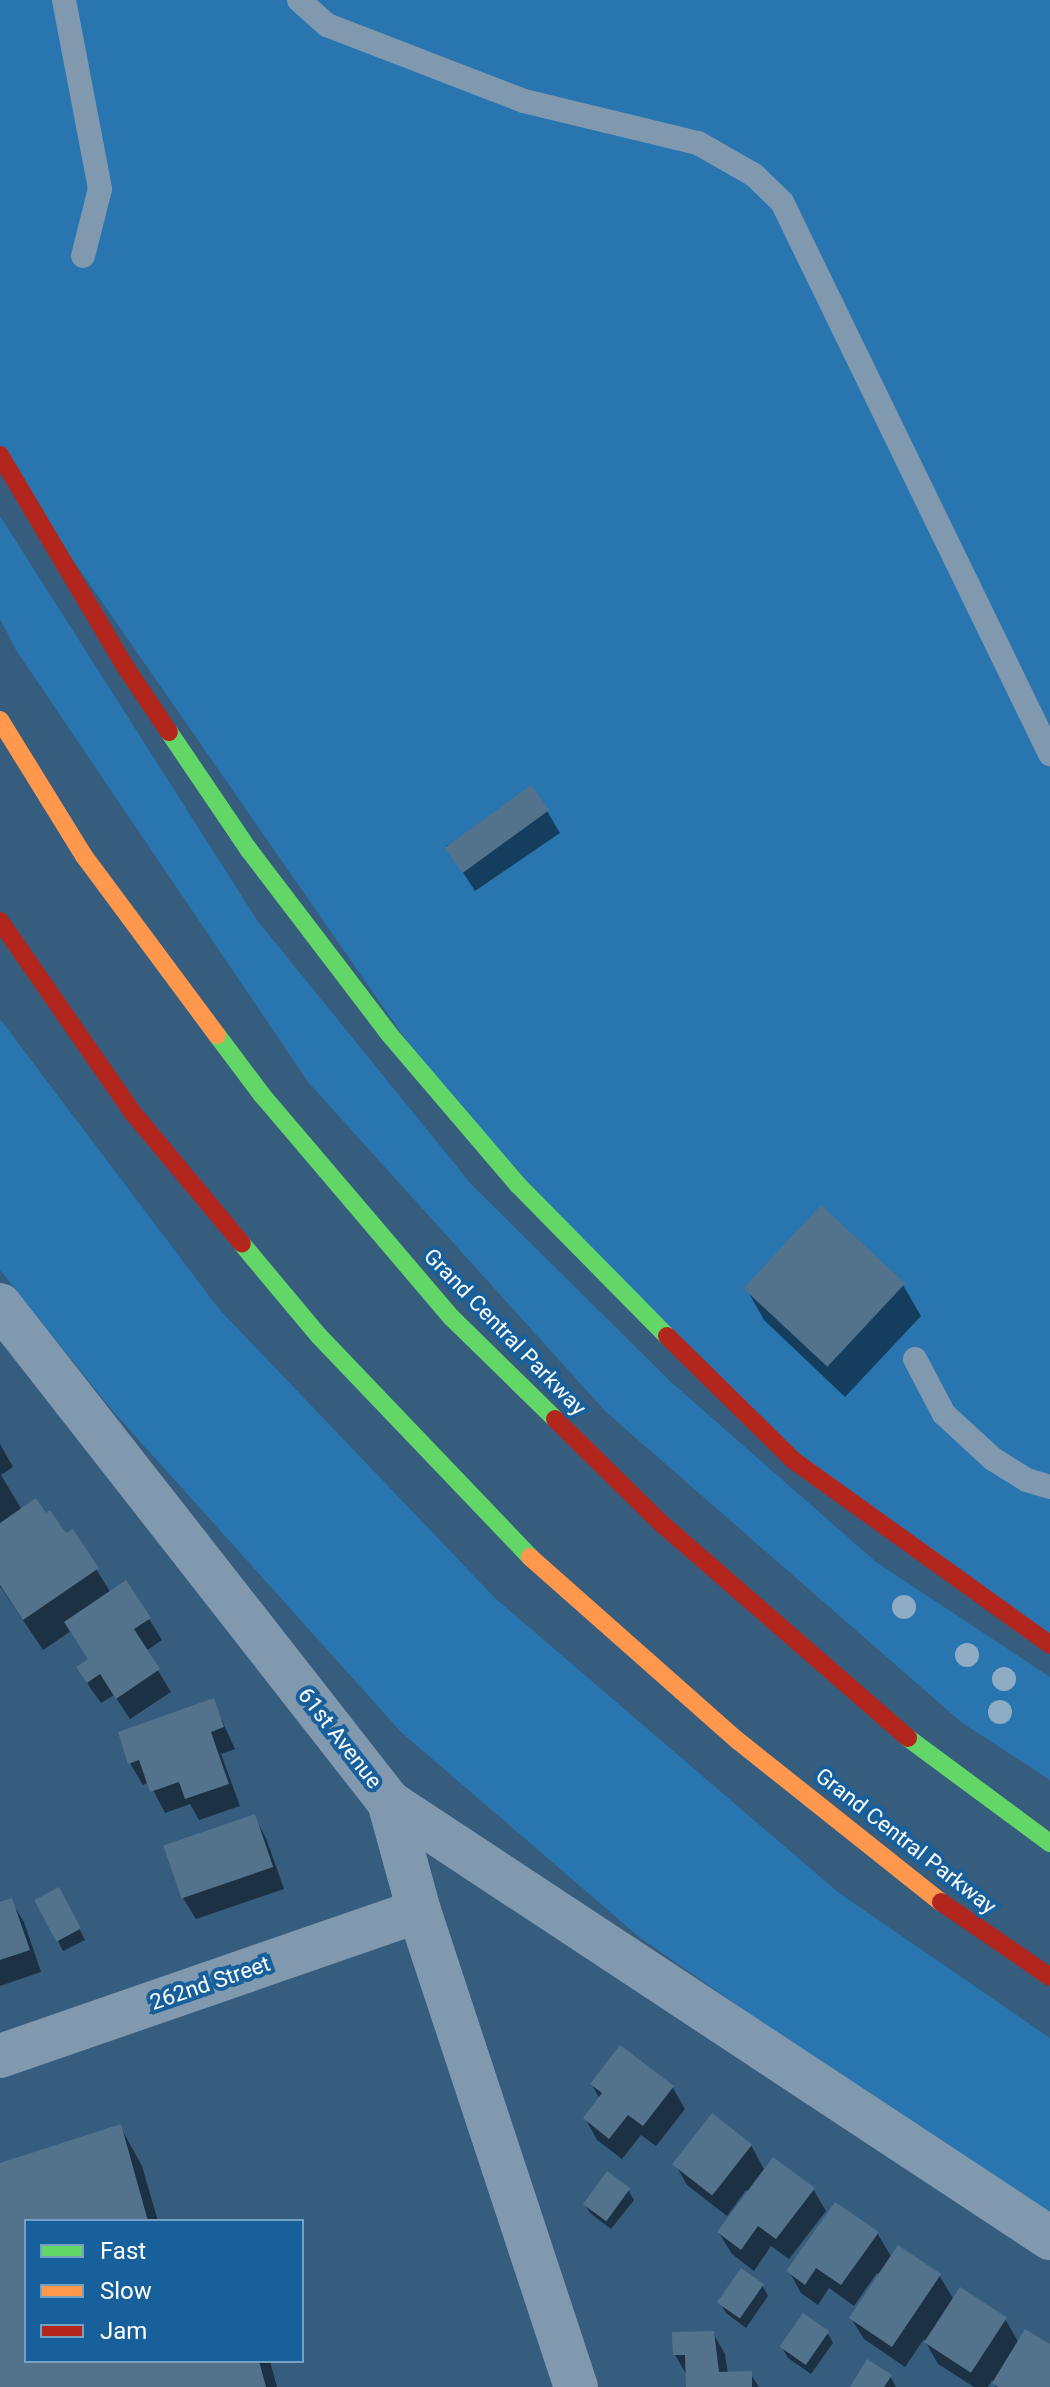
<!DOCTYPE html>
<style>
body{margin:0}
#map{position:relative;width:1050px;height:2387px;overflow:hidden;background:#365d7e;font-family:Roboto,sans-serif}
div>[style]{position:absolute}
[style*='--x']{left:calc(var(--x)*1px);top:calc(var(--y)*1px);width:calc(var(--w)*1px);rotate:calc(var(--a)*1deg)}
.green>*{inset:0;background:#2975b0}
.shadow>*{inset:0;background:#0007}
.building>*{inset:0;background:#53728c;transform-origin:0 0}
.lane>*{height:24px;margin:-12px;padding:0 12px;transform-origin:12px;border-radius:12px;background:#8199af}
.street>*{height:44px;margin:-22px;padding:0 22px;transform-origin:22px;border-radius:22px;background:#8199af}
.fast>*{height:18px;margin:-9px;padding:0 9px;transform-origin:9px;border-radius:9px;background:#63d668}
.slow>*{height:18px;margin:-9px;padding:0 9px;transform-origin:9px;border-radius:9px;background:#ff974d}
.jam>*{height:18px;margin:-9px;padding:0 9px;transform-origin:9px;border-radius:9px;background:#b3261e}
.trees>*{width:24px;height:24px;margin:-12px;border-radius:50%;background:#8eacc3}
span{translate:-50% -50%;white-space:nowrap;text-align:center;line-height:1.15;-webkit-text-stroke:8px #18609c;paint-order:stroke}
.street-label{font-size:22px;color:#fff}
.legend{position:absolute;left:24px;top:2219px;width:280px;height:144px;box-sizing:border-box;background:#18609c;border:2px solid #74a0c4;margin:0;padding:10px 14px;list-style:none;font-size:24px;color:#fff}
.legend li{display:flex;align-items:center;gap:16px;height:40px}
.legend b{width:40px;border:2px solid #74a0c4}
</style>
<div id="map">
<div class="green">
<i style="clip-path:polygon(0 0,1050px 0,1050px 1645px,793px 1460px,463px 1122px,0 455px)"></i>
<i style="clip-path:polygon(0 516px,257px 920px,471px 1184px,672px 1383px,876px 1562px,1050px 1677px,1050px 1780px,961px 1722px,606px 1412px,308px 1082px,16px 650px,0 619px)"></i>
<i style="clip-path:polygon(0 1019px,219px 1309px,496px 1599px,839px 1893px,1050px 2038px,1050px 2224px,638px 1936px,401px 1732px,111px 1409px,0 1270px)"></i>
</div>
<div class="shadow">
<i style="clip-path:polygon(547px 811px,560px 833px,475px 891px,446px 846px)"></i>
<i style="clip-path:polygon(903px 1285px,921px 1316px,845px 1397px,764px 1320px,746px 1288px)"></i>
<i style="clip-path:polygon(0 1444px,13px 1467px,1px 1475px,22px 1510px,65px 1536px,72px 1531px,111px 1593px,149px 1619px,162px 1640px,146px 1651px,171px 1692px,130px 1719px,114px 1695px,101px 1703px,91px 1689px,78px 1668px,90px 1660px,71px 1631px,43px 1650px,0 1586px)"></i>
<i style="clip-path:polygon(213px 1701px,235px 1749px,221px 1754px,240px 1806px,199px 1820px,190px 1804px,165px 1813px,149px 1782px,143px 1785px,130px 1763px)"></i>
<i style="clip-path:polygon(254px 1816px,266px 1838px,284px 1889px,196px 1919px,183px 1898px)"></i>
<i style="clip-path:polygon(37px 1900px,65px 1900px,85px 1940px,63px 1951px)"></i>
<i style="clip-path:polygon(11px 1901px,24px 1922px,41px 1972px,0 1986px,0 1904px)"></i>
<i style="clip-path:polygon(592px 2085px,673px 2088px,685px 2109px,656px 2146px,641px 2135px,622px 2159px,597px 2140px,585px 2118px,600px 2099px)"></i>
<i style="clip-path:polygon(120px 2126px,142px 2166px,158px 2221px,26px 2221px,26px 2361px,270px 2361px,277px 2387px,0 2387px,0 2165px)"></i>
<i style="clip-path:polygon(751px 2145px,765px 2171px,813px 2189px,826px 2211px,789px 2259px,771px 2246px,754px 2271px,732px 2254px,719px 2233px,750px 2192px,746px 2190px,727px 2216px,687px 2185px,675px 2164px)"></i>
<i style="clip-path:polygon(628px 2190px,634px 2200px,611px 2229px,590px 2213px,584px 2203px)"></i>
<i style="clip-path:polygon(877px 2233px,892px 2258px,939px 2275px,954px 2300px,1005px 2319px,1019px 2343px,1050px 2347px,1050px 2387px,996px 2387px,992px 2380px,988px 2387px,974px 2387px,938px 2364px,924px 2339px,905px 2367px,864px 2339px,851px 2318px,880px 2275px,877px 2273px,854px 2306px,829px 2288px,818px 2305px,801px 2293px,789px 2271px)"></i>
<i style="clip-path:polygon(762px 2285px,768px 2296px,746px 2328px,726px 2313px,720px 2303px)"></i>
<i style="clip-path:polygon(827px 2332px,833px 2343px,811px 2374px,788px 2358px,782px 2347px)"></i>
<i style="clip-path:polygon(713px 2333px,725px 2354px,728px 2374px,750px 2373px,759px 2387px,688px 2387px,688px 2377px,675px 2355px)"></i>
<i style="clip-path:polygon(890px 2376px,896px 2387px,852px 2387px)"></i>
</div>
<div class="building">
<i style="left:531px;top:785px;width:31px;height:107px;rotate:54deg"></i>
<i style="left:821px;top:1205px;width:115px;height:114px;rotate:43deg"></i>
<i style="clip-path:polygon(36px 1498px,46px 1513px,50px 1510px,66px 1533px,73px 1529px,99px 1568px,23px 1620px,0 1585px,0 1523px)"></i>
<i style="clip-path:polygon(126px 1580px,151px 1618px,134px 1629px,160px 1669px,116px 1699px,100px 1674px,87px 1683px,76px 1667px,88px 1659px,64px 1622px)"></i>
<i style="clip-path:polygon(214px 1698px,224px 1727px,211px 1732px,229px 1784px,185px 1799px,179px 1782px,150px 1792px,139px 1760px,128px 1764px,118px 1732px)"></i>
<i style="left:255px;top:1814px;width:56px;height:97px;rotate:71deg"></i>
<i style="left:59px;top:1887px;width:47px;height:28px;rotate:62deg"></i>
<i style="clip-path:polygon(12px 1898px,30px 1950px,0 1960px,0 1902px)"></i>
<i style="clip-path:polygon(620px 2045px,674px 2086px,643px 2126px,628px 2115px,609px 2139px,583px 2118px,602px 2093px,590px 2084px)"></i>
<i style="left:712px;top:2113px;width:51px;height:65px;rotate:38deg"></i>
<i style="clip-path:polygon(121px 2124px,148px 2221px,26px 2221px,26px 2361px,259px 2361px,266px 2387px,0 2387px,0 2163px)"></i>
<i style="clip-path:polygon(773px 2157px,815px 2188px,776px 2239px,758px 2226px,741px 2250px,717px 2232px)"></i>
<i style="left:607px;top:2171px;width:29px;height:41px;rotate:36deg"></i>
<i style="clip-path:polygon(835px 2202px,879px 2232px,841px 2285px,816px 2268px,805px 2285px,786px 2271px)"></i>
<i style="left:898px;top:2245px;width:52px;height:88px;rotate:34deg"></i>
<i style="left:741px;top:2268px;width:28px;height:42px;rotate:35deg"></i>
<i style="left:960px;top:2287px;width:56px;height:66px;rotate:33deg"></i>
<i style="left:803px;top:2313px;width:32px;height:41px;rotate:35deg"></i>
<i style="clip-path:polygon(1025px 2329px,1050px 2344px,1050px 2387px,998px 2387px,992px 2383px)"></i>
<i style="clip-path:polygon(714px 2331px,719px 2372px,752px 2371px,752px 2387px,686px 2387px,685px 2355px,673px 2355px,672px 2332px)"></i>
<i style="clip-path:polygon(867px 2359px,892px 2375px,884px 2387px,850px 2387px)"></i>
</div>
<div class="lane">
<i style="--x:64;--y:0;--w:192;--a:79.2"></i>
<i style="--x:100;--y:189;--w:69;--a:104.2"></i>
<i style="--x:299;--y:0;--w:38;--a:42"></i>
<i style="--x:327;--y:25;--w:211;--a:21.1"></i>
<i style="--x:524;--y:101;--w:179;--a:13.6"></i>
<i style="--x:698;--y:143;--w:64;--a:29.7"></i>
<i style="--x:754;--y:175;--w:39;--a:44"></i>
<i style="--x:782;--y:202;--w:614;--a:64.1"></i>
<i style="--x:915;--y:1359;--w:62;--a:62.2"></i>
<i style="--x:944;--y:1414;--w:67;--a:42.6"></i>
<i style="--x:993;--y:1459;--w:40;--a:32"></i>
<i style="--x:1027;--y:1480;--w:24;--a:17"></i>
</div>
<div class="street">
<i style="--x:0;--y:1305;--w:631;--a:51.95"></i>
<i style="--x:389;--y:1802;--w:113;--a:74.6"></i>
<i style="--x:419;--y:1911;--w:501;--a:71.75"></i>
<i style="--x:389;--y:1802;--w:792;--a:33.41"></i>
<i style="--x:0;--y:2056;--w:443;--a:-19.1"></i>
</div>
<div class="fast">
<i style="--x:169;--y:732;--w:143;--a:55.9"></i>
<i style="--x:249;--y:850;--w:231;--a:52.7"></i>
<i style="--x:389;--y:1034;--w:199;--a:49.5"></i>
<i style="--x:518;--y:1185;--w:212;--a:45.4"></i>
<i style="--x:217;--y:1035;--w:75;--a:53.1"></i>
<i style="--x:262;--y:1095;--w:292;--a:49.6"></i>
<i style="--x:451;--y:1317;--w:146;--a:44.4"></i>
<i style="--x:242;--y:1244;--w:120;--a:50.1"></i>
<i style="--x:319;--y:1336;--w:306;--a:46.3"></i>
<i style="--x:908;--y:1738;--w:177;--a:36.5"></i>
</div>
<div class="slow">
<i style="--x:0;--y:720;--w:160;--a:58.3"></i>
<i style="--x:84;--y:856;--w:223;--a:53.4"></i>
<i style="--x:530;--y:1557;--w:276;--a:41.5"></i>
<i style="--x:737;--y:1740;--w:260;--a:38.5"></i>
</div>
<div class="jam">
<i style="--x:0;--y:455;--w:247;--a:59.4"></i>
<i style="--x:126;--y:668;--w:77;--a:56.1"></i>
<i style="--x:0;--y:921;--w:234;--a:55.3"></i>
<i style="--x:133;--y:1113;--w:170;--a:50.2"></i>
<i style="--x:667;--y:1336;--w:177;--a:44.5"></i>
<i style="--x:793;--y:1460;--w:317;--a:35.7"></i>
<i style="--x:555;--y:1419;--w:150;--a:44.5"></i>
<i style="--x:662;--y:1524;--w:326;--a:41"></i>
<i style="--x:941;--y:1902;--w:132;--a:34.5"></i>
</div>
<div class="trees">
<i style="left:904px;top:1607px"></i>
<i style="left:967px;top:1655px"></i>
<i style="left:1004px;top:1679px"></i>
<i style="left:1000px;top:1712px"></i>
</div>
<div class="street-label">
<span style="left:505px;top:1332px;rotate:46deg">Grand Central Parkway</span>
<span style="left:340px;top:1738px;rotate:52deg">61st Avenue</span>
<span style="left:906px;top:1841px;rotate:38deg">Grand Central Parkway</span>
<span style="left:210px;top:1983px;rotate:-19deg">262nd Street</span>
</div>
<ul class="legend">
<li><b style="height:10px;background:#63d668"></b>Fast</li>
<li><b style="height:10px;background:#ff974d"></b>Slow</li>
<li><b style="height:10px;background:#b3261e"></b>Jam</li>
</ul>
</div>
